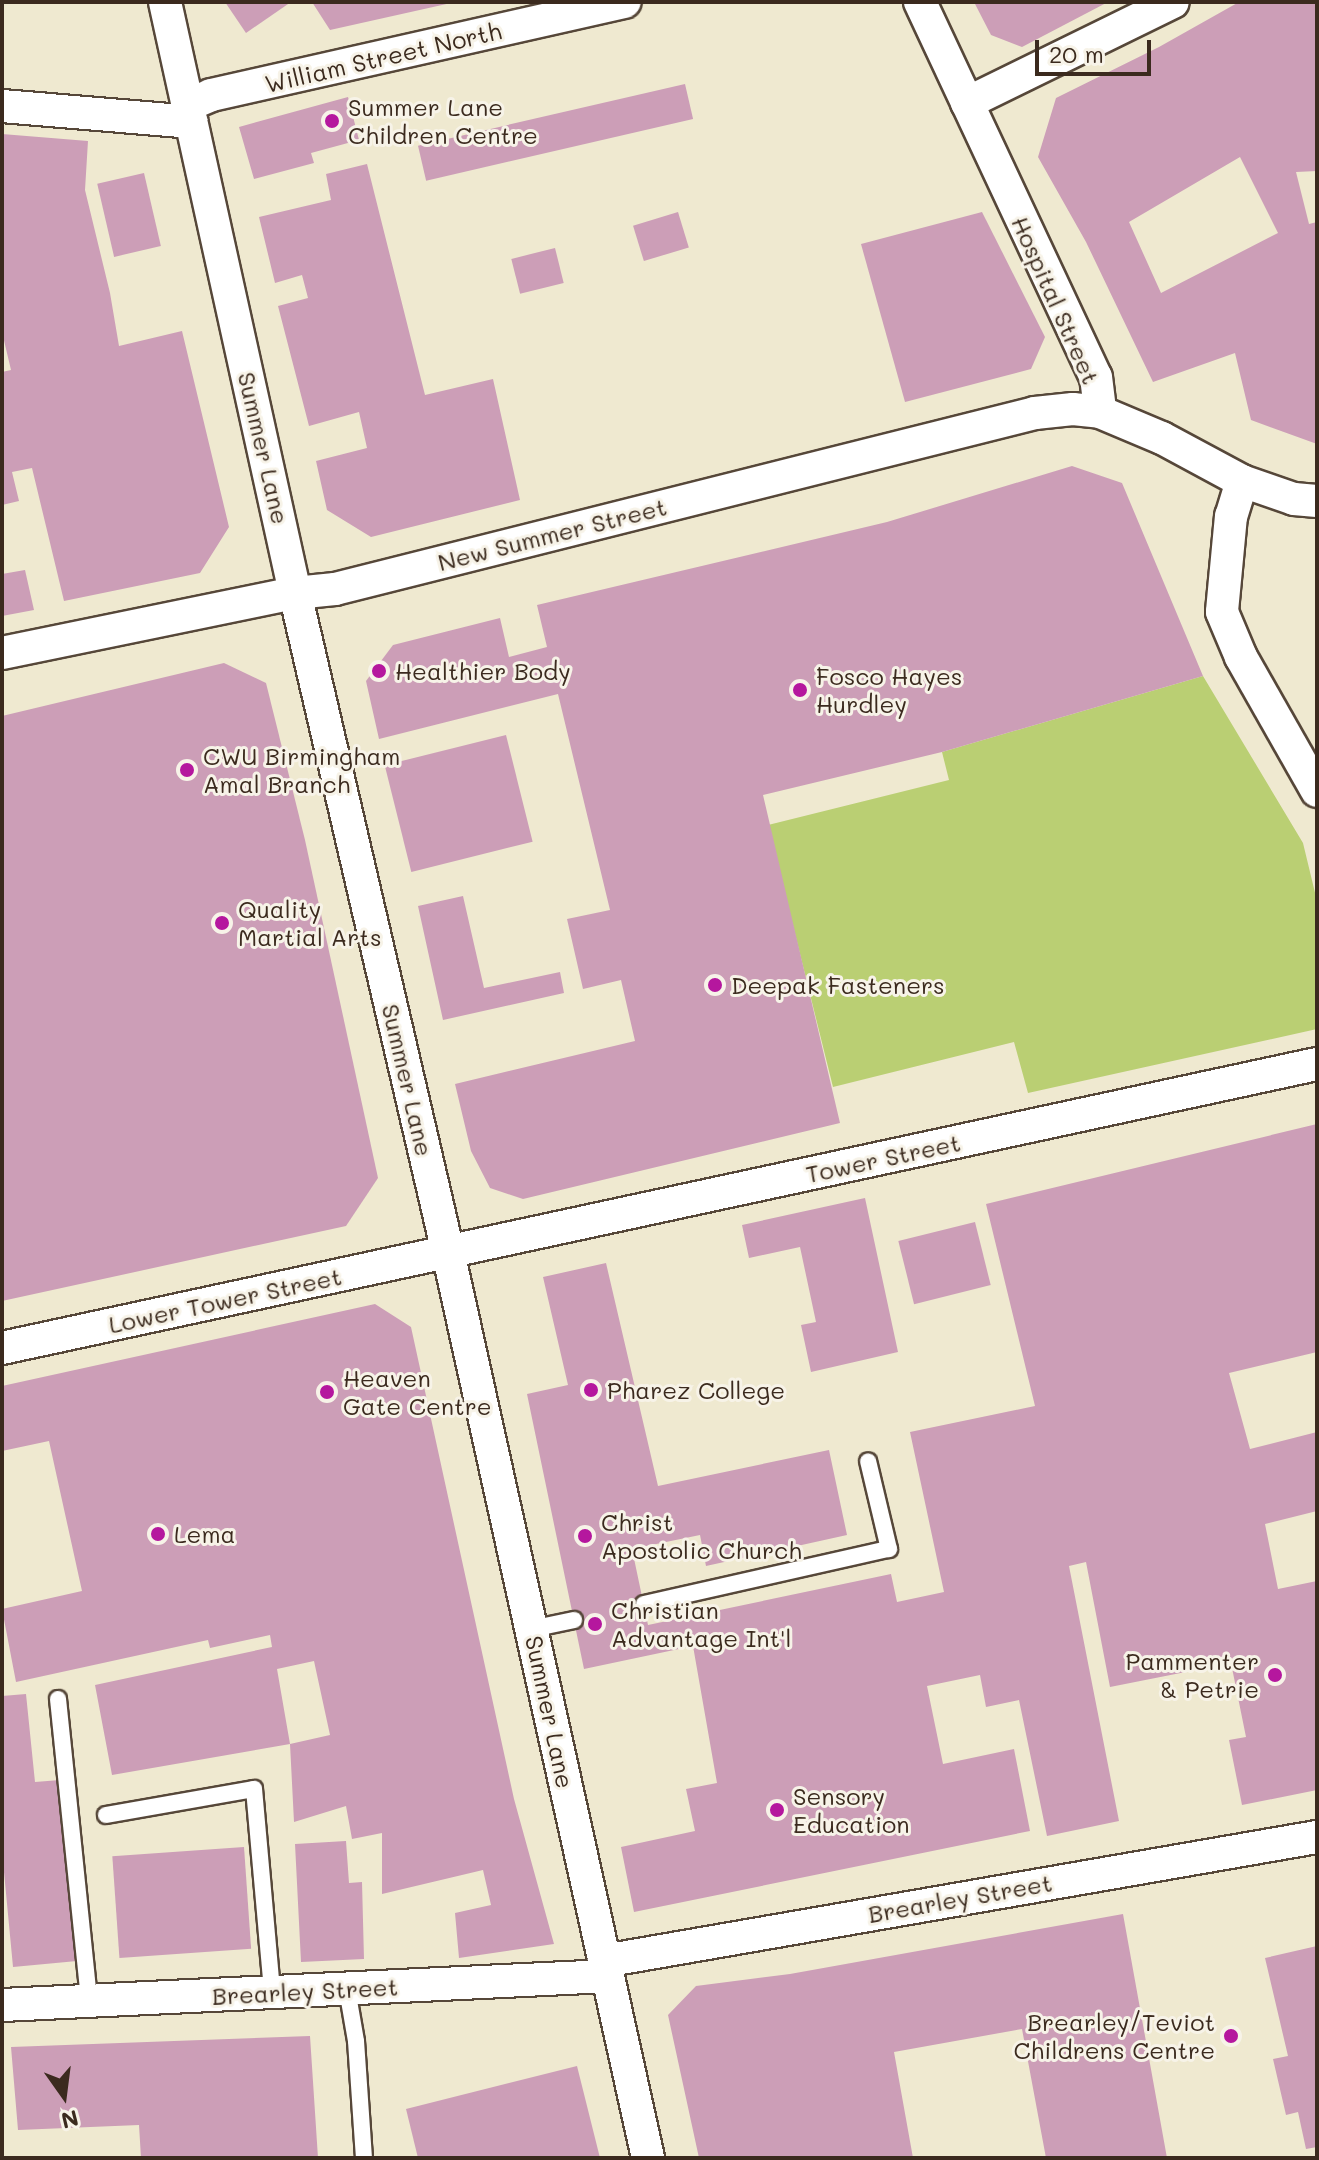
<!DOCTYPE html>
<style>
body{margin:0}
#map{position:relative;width:1319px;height:2160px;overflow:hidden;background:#efe9d0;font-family:Mali,sans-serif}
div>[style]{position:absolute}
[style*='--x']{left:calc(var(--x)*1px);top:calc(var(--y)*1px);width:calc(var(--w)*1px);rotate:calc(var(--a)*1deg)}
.green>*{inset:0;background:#bacf73}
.building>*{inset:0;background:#cc9eb7;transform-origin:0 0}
.roads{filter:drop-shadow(2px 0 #564739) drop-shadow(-2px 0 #564739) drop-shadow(0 2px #564739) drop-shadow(0 -2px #564739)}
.lane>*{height:16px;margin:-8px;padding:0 8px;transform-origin:8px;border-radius:8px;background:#fff}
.street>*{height:32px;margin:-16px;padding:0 16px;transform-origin:16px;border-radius:16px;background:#fff}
.dots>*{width:22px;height:22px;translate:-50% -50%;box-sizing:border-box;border:4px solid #f7f3e8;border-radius:50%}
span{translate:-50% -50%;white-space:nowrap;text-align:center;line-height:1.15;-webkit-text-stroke:6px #f7f3e8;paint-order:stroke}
.street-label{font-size:24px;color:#3b2a1e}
.poi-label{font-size:24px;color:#3b2a1e}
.left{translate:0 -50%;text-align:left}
.right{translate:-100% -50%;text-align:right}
.frame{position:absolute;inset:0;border:4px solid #3b2a1e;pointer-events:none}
.north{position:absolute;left:24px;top:2056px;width:80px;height:80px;-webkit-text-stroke:6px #f7f3e8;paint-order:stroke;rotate:166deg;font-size:22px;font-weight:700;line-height:32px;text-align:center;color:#3b2a1e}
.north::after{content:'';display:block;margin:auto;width:28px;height:36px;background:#3b2a1e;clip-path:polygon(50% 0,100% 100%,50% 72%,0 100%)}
.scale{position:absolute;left:1035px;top:40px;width:116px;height:36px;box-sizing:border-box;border:4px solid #3b2a1e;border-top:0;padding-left:10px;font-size:24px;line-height:28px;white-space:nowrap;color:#3b2a1e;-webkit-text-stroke:6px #f7f3e8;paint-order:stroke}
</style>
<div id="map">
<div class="green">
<i style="clip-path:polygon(1203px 676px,1303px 843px,1317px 901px,1317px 1029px,1028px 1093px,1014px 1042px,833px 1087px,768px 825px,949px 780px,942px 752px)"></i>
</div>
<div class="building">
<i style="clip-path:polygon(225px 2px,291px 2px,246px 33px)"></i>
<i style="clip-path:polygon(312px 2px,450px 2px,451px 3px,330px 30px)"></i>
<i style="clip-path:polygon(974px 2px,1108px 2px,1022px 47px,991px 35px)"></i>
<i style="clip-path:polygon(evenodd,1239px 2px,1317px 2px,1317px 171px,1296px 172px,1309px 224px,1317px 222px,1317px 444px,1251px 420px,1235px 353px,1153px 382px,1086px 242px,1038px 157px,1056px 98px,1159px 47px,1239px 2px,1240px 157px,1278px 233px,1161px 293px,1129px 222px,1240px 157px)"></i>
<i style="left:685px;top:84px;width:36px;height:274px;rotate:77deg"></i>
<i style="clip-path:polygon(348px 97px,359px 140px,311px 153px,314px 163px,254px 179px,239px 127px)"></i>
<i style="clip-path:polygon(2px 134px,88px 141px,85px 190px,110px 293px,119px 346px,182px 331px,229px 527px,200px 573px,64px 601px,32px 468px,12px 472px,19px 501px,2px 505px,2px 372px,11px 370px,2px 332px)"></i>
<i style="clip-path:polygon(367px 164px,425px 395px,493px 379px,520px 500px,371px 537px,327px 510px,316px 461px,367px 448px,359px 412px,309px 426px,278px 306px,308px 298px,302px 275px,275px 283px,259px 217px,331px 200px,326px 174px)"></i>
<i style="left:144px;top:173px;width:75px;height:48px;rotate:77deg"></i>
<i style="left:678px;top:212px;width:37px;height:47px;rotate:73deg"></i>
<i style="clip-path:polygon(982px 212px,1045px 337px,1031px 369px,905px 402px,861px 244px)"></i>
<i style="left:555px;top:248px;width:36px;height:45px;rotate:76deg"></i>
<i style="clip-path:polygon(1072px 466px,1122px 483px,1203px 676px,942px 752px,763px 795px,840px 1123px,523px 1199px,490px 1188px,471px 1151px,455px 1084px,635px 1041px,621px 980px,583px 989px,567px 919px,610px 910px,558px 694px,379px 739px,366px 681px,393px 645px,500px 618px,509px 657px,547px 647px,537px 605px,887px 522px)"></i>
<i style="clip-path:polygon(25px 570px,34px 610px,2px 616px,2px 574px)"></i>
<i style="clip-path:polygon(224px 663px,266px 683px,305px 840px,378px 1178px,346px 1226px,2px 1301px,2px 716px)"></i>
<i style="left:506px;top:735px;width:110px;height:125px;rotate:76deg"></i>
<i style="clip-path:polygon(463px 896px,484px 988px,560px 972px,564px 993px,443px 1020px,418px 906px)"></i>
<i style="clip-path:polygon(1317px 1124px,1317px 1352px,1229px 1373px,1250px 1449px,1317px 1432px,1317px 1511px,1265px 1524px,1278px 1589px,1317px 1581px,1317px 1790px,1242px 1805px,1229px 1740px,1246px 1737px,1231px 1663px,1110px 1687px,1086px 1562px,1069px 1566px,1119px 1821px,1047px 1836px,1019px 1700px,986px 1707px,980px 1675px,927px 1686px,943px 1764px,1014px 1749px,1030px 1831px,634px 1912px,621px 1847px,695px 1831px,686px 1789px,717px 1783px,693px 1646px,584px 1669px,527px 1394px,568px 1385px,543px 1277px,606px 1263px,658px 1486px,829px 1450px,847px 1535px,706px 1566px,700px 1535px,632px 1549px,648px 1625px,891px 1574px,897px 1602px,944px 1592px,910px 1432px,1035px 1406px,986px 1204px)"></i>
<i style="clip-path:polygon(865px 1198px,898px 1352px,811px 1372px,801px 1325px,816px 1322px,800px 1247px,749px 1258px,742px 1225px)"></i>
<i style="left:975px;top:1222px;width:65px;height:79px;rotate:76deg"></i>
<i style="clip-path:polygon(375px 1304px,411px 1327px,514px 1799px,554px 1944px,459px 1958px,455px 1913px,491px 1905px,483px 1870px,382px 1894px,382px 1833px,352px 1839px,346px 1806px,294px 1822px,290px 1744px,330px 1735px,314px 1661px,277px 1669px,290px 1744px,112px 1775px,95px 1685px,272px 1647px,270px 1635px,210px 1648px,208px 1640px,16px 1682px,2px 1609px,82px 1591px,49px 1441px,2px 1451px,2px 1386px)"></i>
<i style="clip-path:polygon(26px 1694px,35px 1782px,60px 1780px,77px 1961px,13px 1967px,2px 1851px,2px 1696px)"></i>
<i style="clip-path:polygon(346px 1841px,349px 1883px,362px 1882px,364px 1959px,301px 1962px,295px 1844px)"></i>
<i style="left:244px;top:1847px;width:102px;height:132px;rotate:86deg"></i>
<i style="clip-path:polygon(1123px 1914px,1167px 2158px,1046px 2158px,1022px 2029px,894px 2052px,913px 2158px,699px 2158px,668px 2015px,696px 1986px,790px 1974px)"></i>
<i style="clip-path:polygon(1317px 1946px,1317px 2147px,1306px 2149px,1298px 2112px,1286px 2115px,1273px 2059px,1288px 2056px,1265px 1958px)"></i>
<i style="clip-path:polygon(310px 2036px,318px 2158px,141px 2158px,139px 2125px,18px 2130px,11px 2047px)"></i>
<i style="clip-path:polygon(577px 2066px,600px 2158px,418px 2158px,406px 2109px)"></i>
</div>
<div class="roads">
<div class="lane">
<i style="--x:644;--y:1604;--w:251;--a:-12.7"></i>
<i style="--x:889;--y:1549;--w:90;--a:-103.4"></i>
<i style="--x:531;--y:1629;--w:44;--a:-11.8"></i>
<i style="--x:58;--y:1699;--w:303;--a:84.1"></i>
<i style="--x:106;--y:1815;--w:150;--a:-10"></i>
<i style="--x:254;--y:1789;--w:204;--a:84.9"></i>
<i style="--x:347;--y:1989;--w:53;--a:80.2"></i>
<i style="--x:356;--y:2041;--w:117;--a:86.1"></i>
</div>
<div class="street">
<i style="--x:165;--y:2;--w:605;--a:77.59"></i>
<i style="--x:295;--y:593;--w:677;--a:76.93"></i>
<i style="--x:448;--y:1252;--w:928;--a:77.55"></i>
<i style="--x:920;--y:2;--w:414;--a:64.9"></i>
<i style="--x:1096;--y:377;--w:35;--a:83"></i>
<i style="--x:1100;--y:412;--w:67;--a:22.8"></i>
<i style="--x:1162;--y:438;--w:91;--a:28.3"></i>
<i style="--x:1242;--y:481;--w:55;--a:19.1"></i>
<i style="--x:1294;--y:499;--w:23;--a:5"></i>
<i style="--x:967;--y:103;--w:229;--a:-26.1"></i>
<i style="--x:188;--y:105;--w:25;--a:-23"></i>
<i style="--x:211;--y:95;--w:424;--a:-12.7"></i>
<i style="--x:2;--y:106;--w:190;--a:4.8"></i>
<i style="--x:1242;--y:481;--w:37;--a:107"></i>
<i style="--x:1231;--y:516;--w:96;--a:95.4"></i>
<i style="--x:1222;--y:612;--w:49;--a:67.1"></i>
<i style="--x:1241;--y:657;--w:154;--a:60.4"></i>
<i style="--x:2;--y:653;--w:299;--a:-11.6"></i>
<i style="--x:295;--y:593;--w:40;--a:-5.7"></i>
<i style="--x:335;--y:589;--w:722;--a:-14.11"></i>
<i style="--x:1035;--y:413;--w:38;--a:-6"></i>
<i style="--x:1073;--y:409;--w:27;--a:6"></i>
<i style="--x:2;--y:1348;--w:1345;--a:-12.19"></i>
<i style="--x:604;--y:1961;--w:724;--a:-9.87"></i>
<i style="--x:2;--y:2005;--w:607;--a:-2.74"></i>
</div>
</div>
<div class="dots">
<i style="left:332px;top:121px;background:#b5179e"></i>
<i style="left:379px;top:671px;background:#b5179e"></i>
<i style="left:800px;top:690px;background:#b5179e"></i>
<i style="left:187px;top:770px;background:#b5179e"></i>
<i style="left:222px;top:923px;background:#b5179e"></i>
<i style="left:715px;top:985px;background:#b5179e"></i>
<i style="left:591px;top:1390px;background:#b5179e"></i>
<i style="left:327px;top:1392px;background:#b5179e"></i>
<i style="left:158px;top:1534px;background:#b5179e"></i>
<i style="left:585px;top:1536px;background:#b5179e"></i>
<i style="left:595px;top:1624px;background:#b5179e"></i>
<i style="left:1275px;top:1675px;background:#b5179e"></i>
<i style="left:777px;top:1810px;background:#b5179e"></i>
<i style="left:1231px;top:2036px;background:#b5179e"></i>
</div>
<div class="street-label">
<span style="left:383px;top:57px;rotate:-13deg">William Street North</span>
<span style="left:1056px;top:300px;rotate:66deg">Hospital Street</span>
<span style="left:264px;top:448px;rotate:77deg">Summer Lane</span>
<span style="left:552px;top:534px;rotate:-14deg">New Summer Street</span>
<span style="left:408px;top:1080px;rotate:77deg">Summer Lane</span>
<span style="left:883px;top:1158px;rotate:-12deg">Tower Street</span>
<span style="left:225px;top:1300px;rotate:-12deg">Lower Tower Street</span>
<span style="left:550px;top:1712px;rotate:78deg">Summer Lane</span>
<span style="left:960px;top:1898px;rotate:-10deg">Brearley Street</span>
<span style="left:305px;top:1991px;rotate:-3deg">Brearley Street</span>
</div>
<div class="poi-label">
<span class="left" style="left:348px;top:121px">Summer Lane<br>Children Centre</span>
<span class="left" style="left:395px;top:671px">Healthier Body</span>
<span class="left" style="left:816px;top:690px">Fosco Hayes<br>Hurdley</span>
<span class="left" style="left:203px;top:770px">CWU Birmingham<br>Amal Branch</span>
<span class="left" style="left:238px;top:923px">Quality<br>Martial Arts</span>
<span class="left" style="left:731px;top:985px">Deepak Fasteners</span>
<span class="left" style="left:343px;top:1392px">Heaven<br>Gate Centre</span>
<span class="left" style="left:607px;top:1390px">Pharez College</span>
<span class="left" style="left:601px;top:1536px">Christ<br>Apostolic Church</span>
<span class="left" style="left:174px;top:1534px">Lema</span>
<span class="left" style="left:611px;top:1624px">Christian<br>Advantage Int'l</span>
<span class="right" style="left:1259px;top:1675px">Pammenter<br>&amp; Petrie</span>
<span class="left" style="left:793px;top:1810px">Sensory<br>Education</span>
<span class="right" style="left:1215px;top:2036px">Brearley/Teviot<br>Childrens Centre</span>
</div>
<div class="frame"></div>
<div class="north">N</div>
<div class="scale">20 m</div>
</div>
